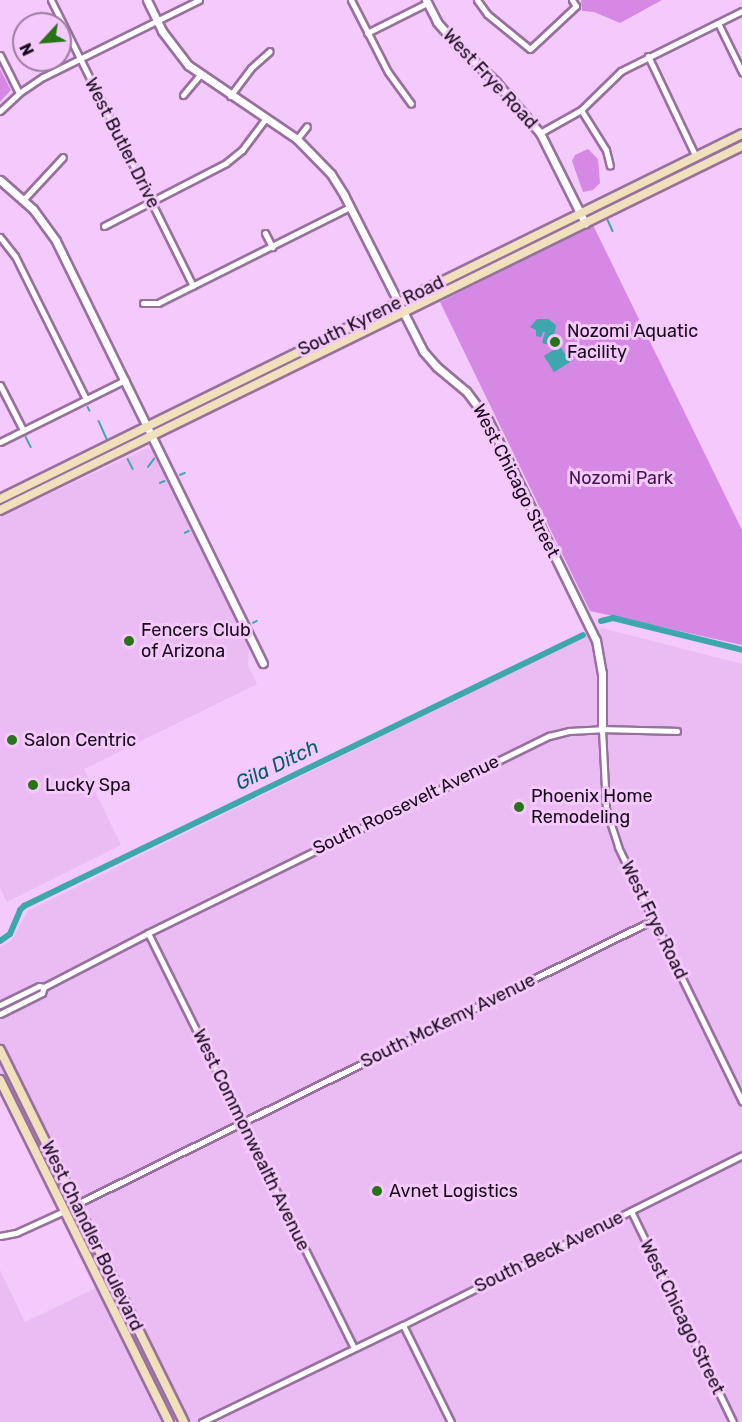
<!DOCTYPE html>
<style>
body{margin:0}
#map{position:relative;width:742px;height:1422px;overflow:hidden;background:#f4c9fc;font-family:Rubik,sans-serif}
div>[style]{position:absolute}
[style*='--x']{left:calc(var(--x)*1px);top:calc(var(--y)*1px);width:calc(var(--w)*1px);rotate:calc(var(--a)*1deg)}
.built>*{inset:0;background:#ebbbf4}
.green>*{inset:0;background:#d589e4}
.water>*{inset:0;background:#3ea7ae;transform-origin:0 0}
.stream>*{height:1.5px;margin:-0.75px;padding:0 0.75px;transform-origin:0.75px;border-radius:0.75px;background:#3ea7ae}
.canal>*{height:6px;margin:-3px;padding:0 3px;transform-origin:3px;border-radius:3px;background:#3ea7ae}
.roads{filter:drop-shadow(2px 0 #97709e) drop-shadow(-2px 0 #97709e) drop-shadow(0 2px #97709e) drop-shadow(0 -2px #97709e)}
.minor>*{height:5px;margin:-2.5px;padding:0 2.5px;transform-origin:2.5px;border-radius:2.5px;background:#fff}
.tertiary>*{height:7px;margin:-3.5px;padding:0 3.5px;transform-origin:3.5px;border-radius:3.5px;background:#fff}
.secondary>*{height:8px;margin:-4px;padding:0 4px;transform-origin:4px;border-radius:4px;background:#f1e0bc}
.dots>*{width:16px;height:16px;translate:-50% -50%;box-sizing:border-box;border:3px solid #f4c9fc;border-radius:50%}
span{translate:-50% -50%;white-space:nowrap;text-align:center;line-height:1.15;-webkit-text-stroke:6px #f4c9fc;paint-order:stroke}
.street-label{font-size:18px;color:#17091a}
.poi-label{font-size:18px;color:#17091a}
.left{translate:0 -50%;text-align:left}
.park-label{font-size:18px;color:#46134f}
.water-label{font-size:20px;color:#036166;font-style:italic}
.north{position:absolute;left:12px;top:12px;width:60px;height:60px;box-sizing:border-box;background:#f4c9fc;border:2px solid #9c7ca2;border-radius:50%;rotate:244deg;font-size:16px;font-weight:700;line-height:24px;text-align:center;color:#17091a}
.north::after{content:'';display:block;margin:auto;width:21px;height:27px;background:#267318;clip-path:polygon(50% 0,100% 100%,50% 72%,0 100%)}
</style>
<div id="map">
<div class="built">
<i style="clip-path:polygon(148px 448px,153px 451px,249px 647px,248px 666px,257px 684px,84px 769px,121px 845px,7px 902px,0 888px,0 517px)"></i>
<i style="clip-path:polygon(602px 628px,742px 664px,742px 1422px,0 1422px,0 1270px,25px 1322px,102px 1285px,0 1080px,0 947px,11px 941px,28px 911px)"></i>
</div>
<div class="green">
<i style="clip-path:polygon(581px 0,662px 0,620px 23px,594px 12px,582px 11px)"></i>
<i style="clip-path:polygon(0 69px,11px 90px,0 102px)"></i>
<i style="clip-path:polygon(588px 149px,598px 159px,600px 183px,593px 190px,583px 192px,572px 161px,575px 155px)"></i>
<i style="clip-path:polygon(593px 225px,742px 530px,742px 645px,590px 611px,440px 302px)"></i>
</div>
<div class="water">
<i style="clip-path:polygon(537px 319px,548px 319px,556px 325px,552px 346px,542px 343px,545px 332px,543px 332px,541px 337px,536px 336px,536px 330px,530px 327px)"></i>
<i style="left:560px;top:346px;width:19px;height:19px;rotate:58deg"></i>
</div>
<div class="stream">
<i style="--x:608;--y:220;--w:12;--a:66"></i>
<i style="--x:88;--y:407;--w:4;--a:63"></i>
<i style="--x:99;--y:421;--w:20;--a:66"></i>
<i style="--x:26;--y:437;--w:11;--a:63"></i>
<i style="--x:128;--y:459;--w:11;--a:63"></i>
<i style="--x:148;--y:467;--w:10;--a:-53"></i>
<i style="--x:180;--y:475;--w:5;--a:-22"></i>
<i style="--x:160;--y:483;--w:5;--a:-22"></i>
<i style="--x:185;--y:533;--w:4;--a:-27"></i>
<i style="--x:253;--y:623;--w:4;--a:-27"></i>
<i style="--x:235;--y:632;--w:4;--a:-34"></i>
</div>
<div class="canal">
<i style="--x:601;--y:621;--w:12;--a:-14"></i>
<i style="--x:613;--y:618;--w:133;--a:13.9"></i>
<i style="--x:0;--y:941;--w:12;--a:-35"></i>
<i style="--x:10;--y:934;--w:26;--a:-67"></i>
<i style="--x:20;--y:910;--w:6;--a:-45"></i>
<i style="--x:24;--y:906;--w:621;--a:-25.86"></i>
</div>
<div class="roads">
<div class="minor">
<i style="--x:51;--y:0;--w:319;--a:63.6"></i>
<i style="--x:351;--y:0;--w:81;--a:62.8"></i>
<i style="--x:388;--y:72;--w:39;--a:54"></i>
<i style="--x:477;--y:0;--w:17;--a:54"></i>
<i style="--x:487;--y:14;--w:55;--a:39.1"></i>
<i style="--x:530;--y:49;--w:63;--a:-43.1"></i>
<i style="--x:576;--y:6;--w:7;--a:-124"></i>
<i style="--x:718;--y:23;--w:55;--a:63.9"></i>
<i style="--x:367;--y:33;--w:67;--a:-26.6"></i>
<i style="--x:0;--y:55;--w:42;--a:63.4"></i>
<i style="--x:648;--y:56;--w:112;--a:64.6"></i>
<i style="--x:183;--y:95;--w:26;--a:-50"></i>
<i style="--x:230;--y:96;--w:35;--a:-53"></i>
<i style="--x:251;--y:68;--w:25;--a:-42"></i>
<i style="--x:581;--y:110;--w:47;--a:58"></i>
<i style="--x:606;--y:150;--w:16;--a:76"></i>
<i style="--x:0;--y:111;--w:26;--a:-43"></i>
<i style="--x:19;--y:93;--w:29;--a:-34"></i>
<i style="--x:43;--y:77;--w:174;--a:-26.3"></i>
<i style="--x:540;--y:133;--w:47;--a:-29.3"></i>
<i style="--x:581;--y:110;--w:56;--a:-44.3"></i>
<i style="--x:621;--y:71;--w:135;--a:-26.4"></i>
<i style="--x:297;--y:139;--w:16;--a:-52"></i>
<i style="--x:24;--y:199;--w:57;--a:-47.1"></i>
<i style="--x:104;--y:226;--w:137;--a:-27.3"></i>
<i style="--x:226;--y:163;--w:21;--a:-39"></i>
<i style="--x:242;--y:150;--w:39;--a:-53"></i>
<i style="--x:265;--y:233;--w:16;--a:63"></i>
<i style="--x:0;--y:237;--w:24;--a:52"></i>
<i style="--x:15;--y:256;--w:160;--a:63.6"></i>
<i style="--x:143;--y:303;--w:15;--a:0"></i>
<i style="--x:158;--y:303;--w:215;--a:-26.6"></i>
<i style="--x:0;--y:385;--w:51;--a:62.9"></i>
<i style="--x:0;--y:442;--w:140;--a:-26.4"></i>
<i style="--x:602;--y:729;--w:80;--a:87.1"></i>
<i style="--x:606;--y:809;--w:40;--a:72"></i>
<i style="--x:618;--y:847;--w:283;--a:64"></i>
<i style="--x:148;--y:933;--w:463;--a:63.6"></i>
<i style="--x:0;--y:1005;--w:43;--a:-26"></i>
<i style="--x:39;--y:986;--w:5;--a:11"></i>
<i style="--x:44;--y:987;--w:117;--a:-27.4"></i>
<i style="--x:148;--y:933;--w:447;--a:-26.2"></i>
<i style="--x:549;--y:736;--w:21;--a:-14"></i>
<i style="--x:569;--y:731;--w:33;--a:-3"></i>
<i style="--x:602;--y:729;--w:75;--a:1.5"></i>
<i style="--x:0;--y:1014;--w:47;--a:-26.6"></i>
<i style="--x:42;--y:993;--w:6;--a:-72"></i>
<i style="--x:77;--y:1204;--w:642;--a:-26.25"></i>
<i style="--x:631;--y:1211;--w:234;--a:64.2"></i>
<i style="--x:0;--y:1236;--w:16;--a:-11"></i>
<i style="--x:16;--y:1233;--w:53;--a:-24.6"></i>
<i style="--x:403;--y:1325;--w:108;--a:63.7"></i>
<i style="--x:202;--y:1422;--w:223;--a:-25.8"></i>
<i style="--x:403;--y:1325;--w:379;--a:-26.6"></i>
</div>
<div class="tertiary">
<i style="--x:147;--y:0;--w:34;--a:64"></i>
<i style="--x:162;--y:31;--w:43;--a:52.6"></i>
<i style="--x:188;--y:65;--w:132;--a:34.2"></i>
<i style="--x:297;--y:139;--w:49;--a:45.8"></i>
<i style="--x:331;--y:174;--w:25;--a:58"></i>
<i style="--x:344;--y:195;--w:175;--a:63.1"></i>
<i style="--x:423;--y:351;--w:21;--a:49"></i>
<i style="--x:437;--y:367;--w:38;--a:40"></i>
<i style="--x:466;--y:391;--w:36;--a:53"></i>
<i style="--x:488;--y:420;--w:245;--a:63.9"></i>
<i style="--x:596;--y:640;--w:34;--a:80"></i>
<i style="--x:602;--y:673;--w:56;--a:90"></i>
<i style="--x:426;--y:0;--w:25;--a:63"></i>
<i style="--x:437;--y:22;--w:29;--a:49"></i>
<i style="--x:456;--y:44;--w:55;--a:43.5"></i>
<i style="--x:496;--y:82;--w:67;--a:49.2"></i>
<i style="--x:540;--y:133;--w:101;--a:63.4"></i>
<i style="--x:0;--y:180;--w:44;--a:41.3"></i>
<i style="--x:33;--y:209;--w:39;--a:54"></i>
<i style="--x:56;--y:241;--w:470;--a:63.9"></i>
</div>
<div class="secondary">
<i style="--x:0;--y:499;--w:827;--a:-26.19"></i>
<i style="--x:0;--y:510;--w:826;--a:-26.13"></i>
<i style="--x:0;--y:1050;--w:415;--a:63.7"></i>
<i style="--x:0;--y:1080;--w:381;--a:63.7"></i>
</div>
</div>
<div class="dots">
<i style="left:555px;top:342px;background:#267318"></i>
<i style="left:129px;top:641px;background:#267318"></i>
<i style="left:12px;top:740px;background:#267318"></i>
<i style="left:33px;top:785px;background:#267318"></i>
<i style="left:519px;top:807px;background:#267318"></i>
<i style="left:377px;top:1191px;background:#267318"></i>
</div>
<div class="street-label">
<span style="left:490px;top:79px;rotate:47deg">West Frye Road</span>
<span style="left:122px;top:143px;rotate:63deg">West Butler Drive</span>
<span style="left:371px;top:316px;rotate:-26deg">South Kyrene Road</span>
<span style="left:516px;top:481px;rotate:63deg">West Chicago Street</span>
<span style="left:406px;top:805px;rotate:-26deg">South Roosevelt Avenue</span>
<span style="left:654px;top:920px;rotate:64deg">West Frye Road</span>
<span style="left:448px;top:1021px;rotate:-26deg">South McKemy Avenue</span>
<span style="left:251px;top:1140px;rotate:64deg">West Commonwealth Avenue</span>
<span style="left:92px;top:1236px;rotate:64deg">West Chandler Boulevard</span>
<span style="left:549px;top:1252px;rotate:-26deg">South Beck Avenue</span>
<span style="left:682px;top:1317px;rotate:64deg">West Chicago Street</span>
</div>
<div class="poi-label">
<span class="left" style="left:567px;top:342px">Nozomi Aquatic<br>Facility</span>
<span class="left" style="left:141px;top:641px">Fencers Club<br>of Arizona</span>
<span class="left" style="left:24px;top:740px">Salon Centric</span>
<span class="left" style="left:45px;top:785px">Lucky Spa</span>
<span class="left" style="left:531px;top:807px">Phoenix Home<br>Remodeling</span>
<span class="left" style="left:389px;top:1191px">Avnet Logistics</span>
</div>
<div class="park-label">
<span style="left:621px;top:478px">Nozomi Park</span>
</div>
<div class="water-label">
<span style="left:277px;top:765px;rotate:-26deg">Gila Ditch</span>
</div>
<div class="north">N</div>
</div>
